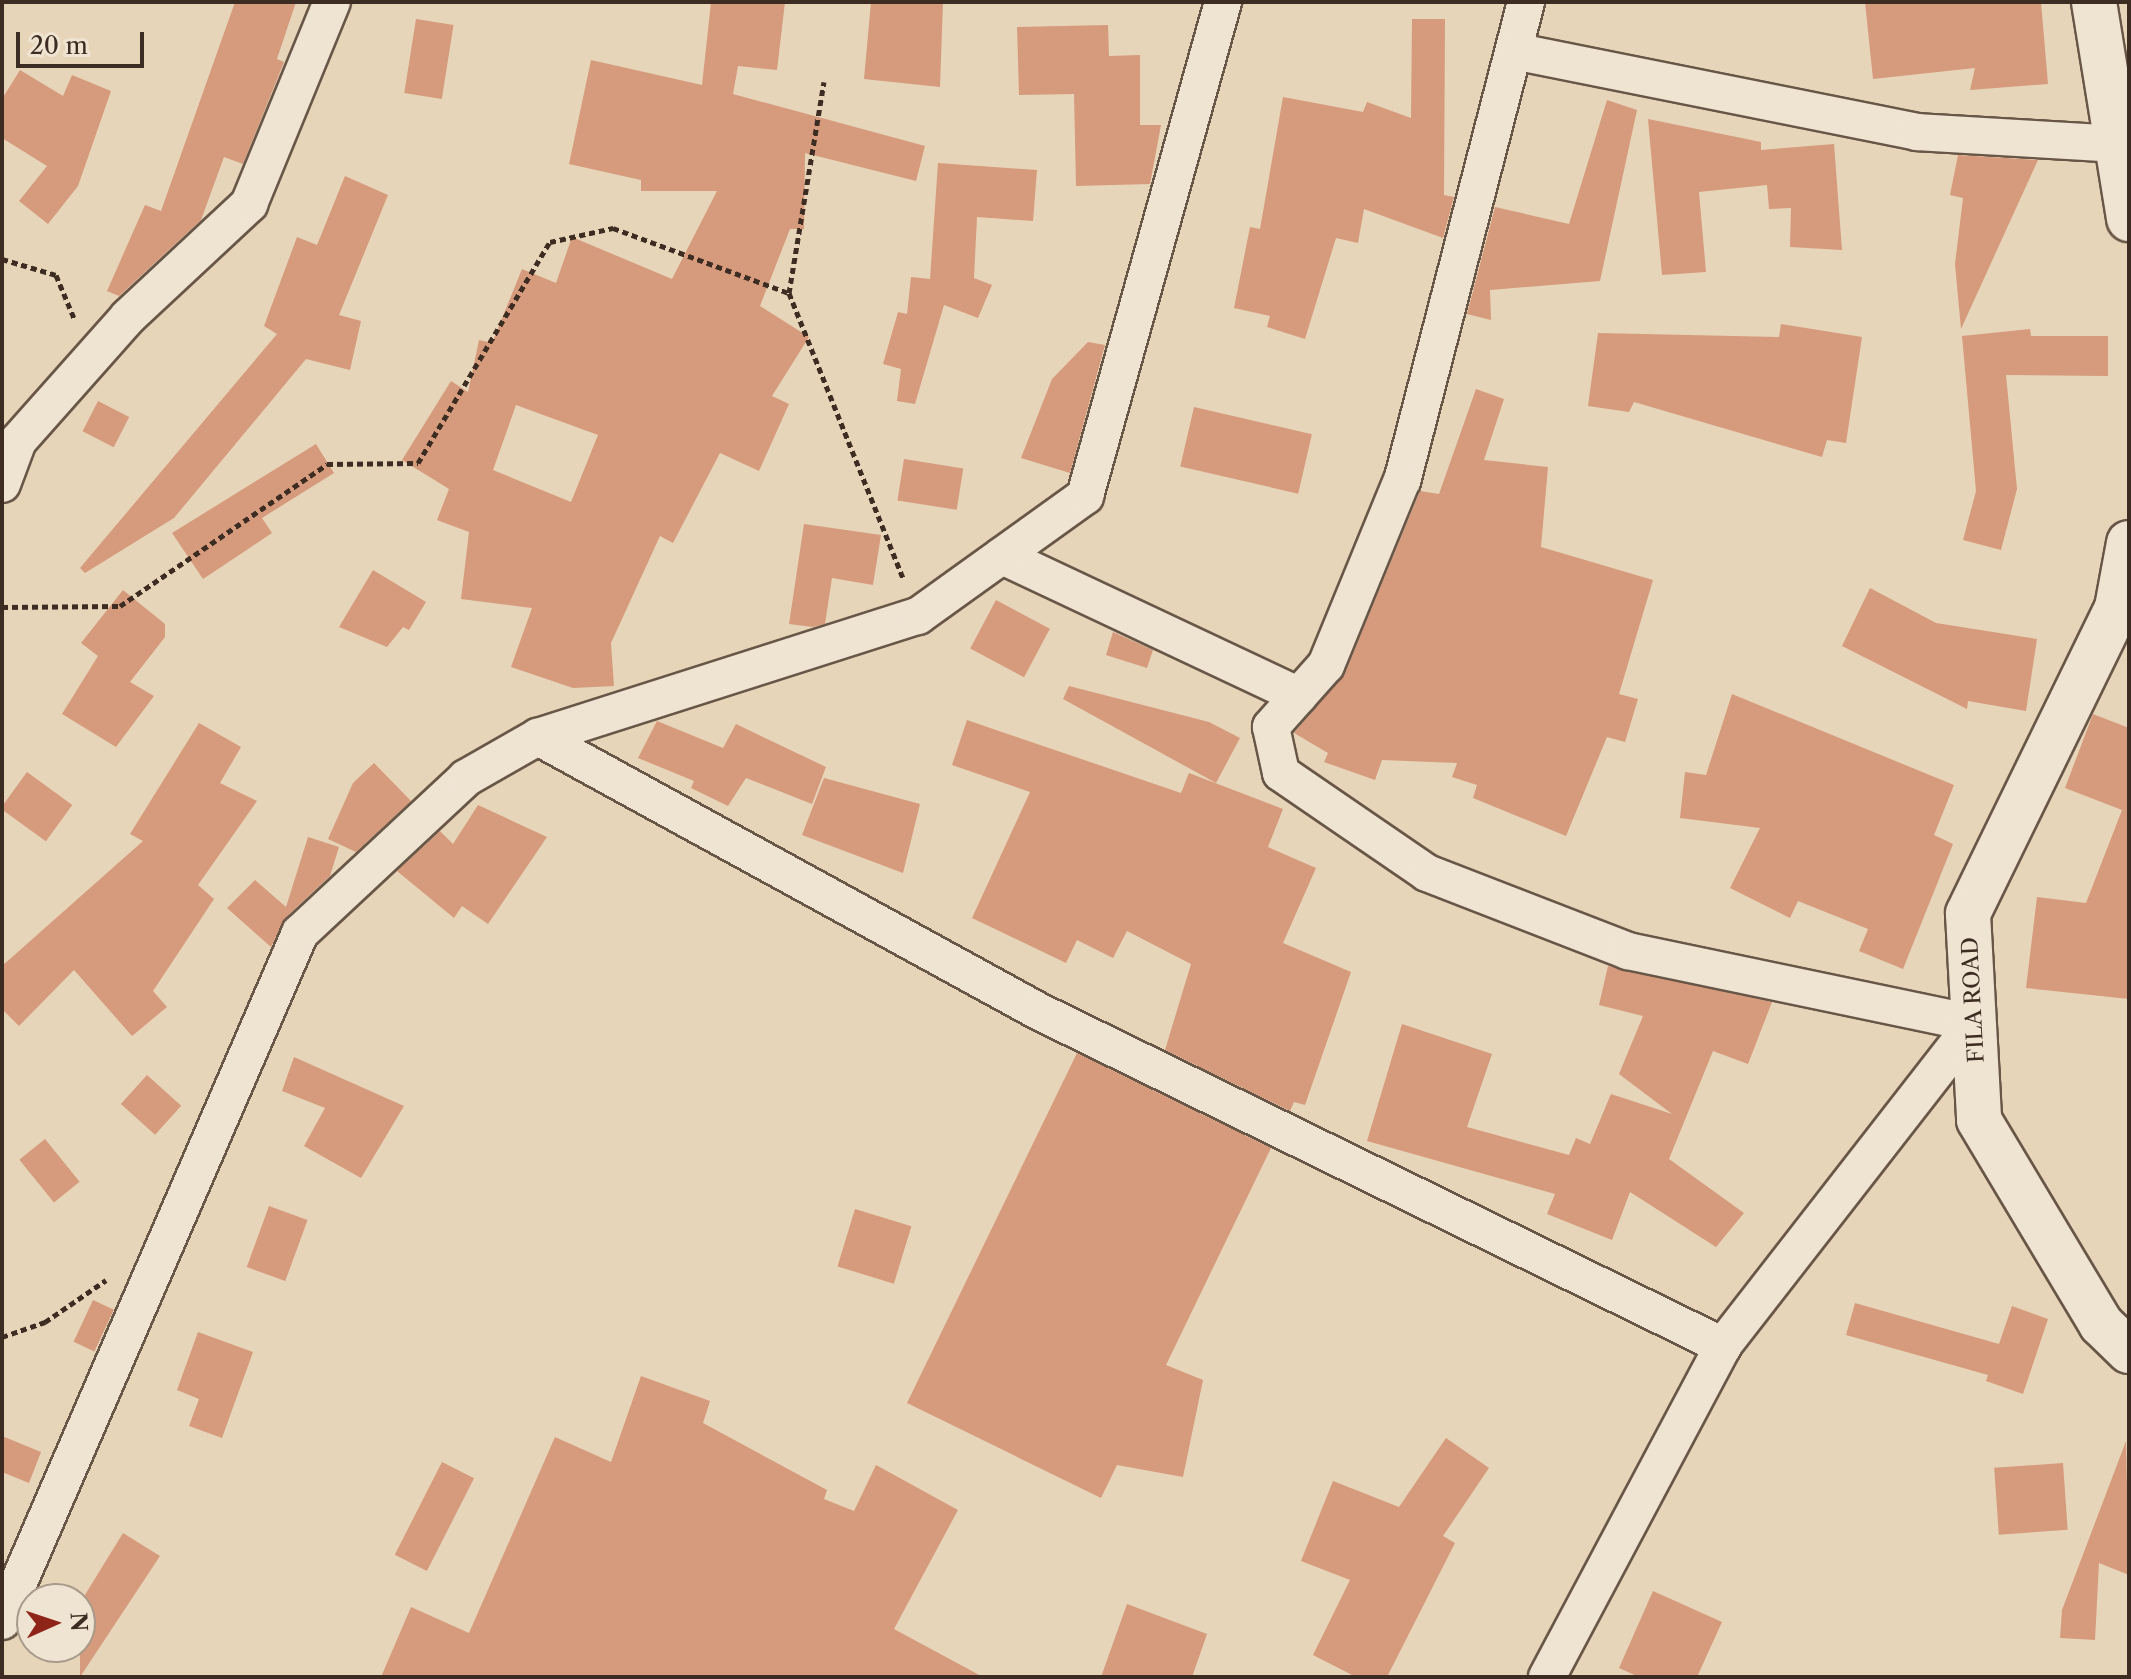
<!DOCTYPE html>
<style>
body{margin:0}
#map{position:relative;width:2131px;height:1679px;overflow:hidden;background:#e7d5b9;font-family:"Libre Caslon Text",serif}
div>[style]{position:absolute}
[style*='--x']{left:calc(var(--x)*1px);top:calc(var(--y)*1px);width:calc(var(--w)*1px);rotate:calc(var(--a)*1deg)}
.building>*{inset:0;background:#d69a7c;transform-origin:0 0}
.path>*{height:5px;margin-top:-2.5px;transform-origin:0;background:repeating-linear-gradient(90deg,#3d2c21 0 6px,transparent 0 10px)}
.roads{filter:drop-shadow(2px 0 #685647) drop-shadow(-2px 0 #685647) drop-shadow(0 2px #685647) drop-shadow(0 -2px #685647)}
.street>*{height:36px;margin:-18px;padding:0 18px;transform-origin:18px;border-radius:18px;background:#efe4d2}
.secondary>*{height:44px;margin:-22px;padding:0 22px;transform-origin:22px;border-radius:22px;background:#efe4d2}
span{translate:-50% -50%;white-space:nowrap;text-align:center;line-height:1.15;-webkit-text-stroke:6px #efe4d2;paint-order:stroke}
.street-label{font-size:22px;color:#3d2c21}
.frame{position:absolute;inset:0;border:4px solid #3d2c21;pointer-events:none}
.north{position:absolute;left:16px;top:1583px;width:80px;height:80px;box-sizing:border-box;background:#efe4d2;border:2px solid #a89a8b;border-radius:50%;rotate:87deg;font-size:22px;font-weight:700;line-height:32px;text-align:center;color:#3d2c21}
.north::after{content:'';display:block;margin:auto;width:28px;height:36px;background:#8f2418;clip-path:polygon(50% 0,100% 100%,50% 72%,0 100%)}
.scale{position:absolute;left:16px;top:32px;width:128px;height:36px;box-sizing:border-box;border:4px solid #3d2c21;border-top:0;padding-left:10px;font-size:24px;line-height:28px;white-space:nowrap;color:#3d2c21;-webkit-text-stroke:6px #efe4d2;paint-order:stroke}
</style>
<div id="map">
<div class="building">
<i style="clip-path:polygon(235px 2px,296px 2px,277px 59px,284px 62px,243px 164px,224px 157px,201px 220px,119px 296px,107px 291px,145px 205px,161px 211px)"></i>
<i style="clip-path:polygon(evenodd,711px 2px,785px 2px,777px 70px,738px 66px,733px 94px,925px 146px,916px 181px,805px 153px,804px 229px,790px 229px,760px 306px,809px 337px,772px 396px,789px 404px,759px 471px,720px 453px,673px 543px,660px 536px,611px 643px,614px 686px,573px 688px,511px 667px,532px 608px,461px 599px,469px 532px,437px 520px,449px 489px,402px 460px,451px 381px,468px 392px,479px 340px,492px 343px,522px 269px,556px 283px,572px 237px,672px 279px,717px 191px,641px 191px,641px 180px,569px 164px,591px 60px,702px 85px,711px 2px,516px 405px,598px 435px,571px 502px,493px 470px,516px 405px)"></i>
<i style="clip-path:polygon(871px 2px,943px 2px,940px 87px,864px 79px)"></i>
<i style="clip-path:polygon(1865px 2px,2041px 2px,2048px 84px,1970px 90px,1975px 68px,1873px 79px)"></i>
<i style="left:416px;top:19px;width:38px;height:75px;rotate:9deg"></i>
<i style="clip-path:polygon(1412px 19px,1445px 19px,1444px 195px,1454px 197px,1443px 238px,1364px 209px,1358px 243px,1336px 238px,1305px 339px,1267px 327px,1270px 316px,1234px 308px,1250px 227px,1260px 229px,1283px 97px,1363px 112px,1367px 102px,1411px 118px)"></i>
<i style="clip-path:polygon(1108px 25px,1109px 56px,1140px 55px,1140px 125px,1161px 125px,1150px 184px,1076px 186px,1074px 94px,1019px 95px,1017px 27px)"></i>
<i style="clip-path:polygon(20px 70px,63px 96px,72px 75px,111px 91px,78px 186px,48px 224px,19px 201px,47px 166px,2px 138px,2px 99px)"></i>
<i style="clip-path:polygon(1607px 100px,1637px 110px,1600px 281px,1490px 290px,1491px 320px,1467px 314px,1495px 207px,1569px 224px)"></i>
<i style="clip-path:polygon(1648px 119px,1761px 142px,1761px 150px,1834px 144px,1842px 250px,1790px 247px,1791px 208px,1769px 209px,1767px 185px,1699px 192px,1706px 272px,1662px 275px)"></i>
<i style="clip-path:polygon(1958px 155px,2038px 160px,1961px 329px,1955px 264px,1963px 198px,1950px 195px)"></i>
<i style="clip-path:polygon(938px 163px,1037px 170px,1033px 221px,977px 217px,974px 278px,992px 285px,978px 318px,944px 305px,915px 404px,897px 401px,901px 369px,883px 364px,898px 312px,907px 314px,911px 277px,930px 279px)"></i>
<i style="clip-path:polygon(345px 176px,388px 195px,339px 315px,361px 321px,350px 370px,306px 359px,174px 518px,85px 573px,80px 568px,277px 334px,264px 326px,297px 237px,317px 245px)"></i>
<i style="clip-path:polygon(1781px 324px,1862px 337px,1846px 443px,1827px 440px,1822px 457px,1634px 402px,1629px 412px,1588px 406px,1598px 333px,1779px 337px)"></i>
<i style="clip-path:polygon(2030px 329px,2031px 336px,2108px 336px,2108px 376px,2006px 375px,2017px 489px,2001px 550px,1963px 540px,1976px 491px,1962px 336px)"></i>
<i style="clip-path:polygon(1088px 342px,1105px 345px,1070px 473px,1021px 458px,1052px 379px)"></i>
<i style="clip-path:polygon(1476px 389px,1504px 399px,1484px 460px,1548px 467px,1541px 547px,1653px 580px,1619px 694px,1638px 699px,1625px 742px,1607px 737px,1566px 836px,1473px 798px,1477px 785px,1452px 777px,1457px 763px,1382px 760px,1375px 780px,1324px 762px,1328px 753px,1294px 733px,1345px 673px,1420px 491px,1439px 494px)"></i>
<i style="left:98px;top:401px;width:35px;height:34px;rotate:27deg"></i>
<i style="left:1194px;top:407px;width:121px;height:61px;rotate:13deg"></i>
<i style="clip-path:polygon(316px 444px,334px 473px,262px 518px,272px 533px,203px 579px,172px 533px)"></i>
<i style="left:904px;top:459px;width:60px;height:42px;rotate:9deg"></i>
<i style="clip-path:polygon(804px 524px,881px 535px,873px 585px,832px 578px,825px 624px,813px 627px,789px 624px)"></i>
<i style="clip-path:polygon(373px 570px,426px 602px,409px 630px,403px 627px,387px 647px,339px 627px)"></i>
<i style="clip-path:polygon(1870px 588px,1936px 623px,2037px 639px,2026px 711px,1968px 701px,1967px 709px,1842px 646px)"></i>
<i style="clip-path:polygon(123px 590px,165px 624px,165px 637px,130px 682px,154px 696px,116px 747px,62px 714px,98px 656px,81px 643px)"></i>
<i style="left:996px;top:600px;width:61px;height:55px;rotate:28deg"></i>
<i style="clip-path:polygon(1113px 632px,1153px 650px,1147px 668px,1106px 655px)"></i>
<i style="clip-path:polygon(1069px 686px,1209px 722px,1240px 738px,1216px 783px,1063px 699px)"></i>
<i style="clip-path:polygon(1732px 694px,1954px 785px,1934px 835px,1953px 844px,1903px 969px,1859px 951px,1868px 929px,1798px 901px,1790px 918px,1730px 888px,1760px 828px,1680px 818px,1685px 772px,1706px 775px)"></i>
<i style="clip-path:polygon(2093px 714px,2129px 728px,2129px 999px,2026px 988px,2037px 897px,2086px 903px,2122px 810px,2065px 788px)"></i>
<i style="clip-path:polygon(967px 720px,1181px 793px,1189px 773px,1283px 809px,1268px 847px,1316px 868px,1283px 943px,1351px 972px,1305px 1105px,1294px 1102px,1290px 1111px,1165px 1050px,1191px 964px,1127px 931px,1113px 958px,1077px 940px,1066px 963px,972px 918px,1030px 792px,952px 765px)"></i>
<i style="clip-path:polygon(657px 721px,723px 748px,736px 724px,826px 767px,812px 804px,746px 778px,728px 806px,691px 788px,694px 781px,638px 758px)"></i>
<i style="clip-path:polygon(199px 723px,241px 747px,220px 783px,257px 801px,198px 885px,214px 899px,153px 991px,167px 1007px,132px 1036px,74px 970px,19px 1026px,2px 1009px,2px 966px,143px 841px,130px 834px)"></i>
<i style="clip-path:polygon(374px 763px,411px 801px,356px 852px,328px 839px,353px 783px)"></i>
<i style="left:27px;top:772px;width:56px;height:45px;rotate:36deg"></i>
<i style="clip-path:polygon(824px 778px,920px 804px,903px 873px,802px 835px)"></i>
<i style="clip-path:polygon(478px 805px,547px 837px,488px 924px,462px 906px,454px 918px,397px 871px,440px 831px,453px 844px)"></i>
<i style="clip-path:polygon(308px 837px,339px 847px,330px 876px,285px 918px,271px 947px,227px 908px,255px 880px,286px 907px)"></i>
<i style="clip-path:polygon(1608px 966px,1772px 1002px,1748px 1064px,1713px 1051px,1669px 1159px,1744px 1213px,1716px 1247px,1630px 1192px,1612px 1240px,1547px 1214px,1555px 1194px,1367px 1141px,1402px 1024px,1492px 1054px,1467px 1127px,1569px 1155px,1576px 1138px,1590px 1144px,1611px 1094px,1672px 1114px,1619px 1074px,1643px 1016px,1599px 1005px)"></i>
<i style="clip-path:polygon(1077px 1053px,1271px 1148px,1166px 1365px,1203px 1380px,1183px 1477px,1117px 1465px,1101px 1498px,907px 1403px)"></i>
<i style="clip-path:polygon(294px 1057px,404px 1106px,361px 1178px,304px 1146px,325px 1108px,282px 1091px)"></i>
<i style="left:147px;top:1075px;width:46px;height:39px;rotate:42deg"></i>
<i style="left:45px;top:1139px;width:55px;height:33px;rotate:51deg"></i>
<i style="left:269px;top:1206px;width:41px;height:65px;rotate:20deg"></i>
<i style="left:855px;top:1209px;width:59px;height:60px;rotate:17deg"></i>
<i style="left:93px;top:1300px;width:23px;height:46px;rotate:25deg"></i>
<i style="clip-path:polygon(1855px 1303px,1999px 1344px,2012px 1306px,2048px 1319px,2023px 1394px,1986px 1381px,1988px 1375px,1846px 1335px)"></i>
<i style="clip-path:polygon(198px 1332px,253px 1352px,222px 1438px,189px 1426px,199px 1399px,177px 1390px)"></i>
<i style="clip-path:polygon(641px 1376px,710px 1401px,703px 1423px,827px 1490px,824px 1499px,854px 1511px,876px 1465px,958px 1510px,894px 1629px,983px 1677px,381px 1677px,411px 1607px,469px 1633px,555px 1437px,611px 1462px)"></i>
<i style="clip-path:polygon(2px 1436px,41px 1452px,29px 1483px,2px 1472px)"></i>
<i style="clip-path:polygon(1446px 1438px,1489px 1468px,1443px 1536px,1455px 1543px,1387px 1677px,1356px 1677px,1313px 1655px,1350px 1580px,1301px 1561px,1333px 1481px,1399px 1507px)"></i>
<i style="clip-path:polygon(2126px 1441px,2129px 1575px,2099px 1563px,2095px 1640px,2060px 1638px,2062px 1610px)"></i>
<i style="left:442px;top:1462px;width:36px;height:104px;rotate:27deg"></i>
<i style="left:2063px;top:1463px;width:67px;height:69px;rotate:86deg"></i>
<i style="clip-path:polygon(123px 1533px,160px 1556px,80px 1677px,80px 1603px)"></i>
<i style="clip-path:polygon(1653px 1591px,1722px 1622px,1697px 1677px,1639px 1677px,1619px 1668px)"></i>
<i style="clip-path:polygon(1127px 1604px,1207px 1634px,1192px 1677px,1101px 1677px)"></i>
</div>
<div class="path">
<i style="--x:2;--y:259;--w:56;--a:16.5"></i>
<i style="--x:56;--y:275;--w:47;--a:67.3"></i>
<i style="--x:789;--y:293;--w:214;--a:-80.6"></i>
<i style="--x:2;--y:607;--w:118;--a:-0.5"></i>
<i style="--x:120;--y:606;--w:251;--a:-34.4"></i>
<i style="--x:327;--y:464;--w:91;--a:-0.6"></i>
<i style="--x:418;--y:463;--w:257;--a:-59.2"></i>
<i style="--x:550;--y:242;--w:65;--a:-12.5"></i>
<i style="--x:613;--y:228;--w:188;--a:20.3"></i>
<i style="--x:789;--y:293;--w:307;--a:68.2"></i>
<i style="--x:2;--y:1337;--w:46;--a:-19.2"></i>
<i style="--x:45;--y:1322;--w:74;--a:-34.5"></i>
</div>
<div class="roads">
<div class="street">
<i style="--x:1526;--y:2;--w:494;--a:104.5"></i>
<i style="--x:1402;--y:480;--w:200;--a:112.3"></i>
<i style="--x:1326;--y:665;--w:83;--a:131.6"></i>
<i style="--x:1271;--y:727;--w:47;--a:77.7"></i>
<i style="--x:1281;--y:773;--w:177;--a:34.4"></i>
<i style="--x:1427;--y:873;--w:216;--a:21.2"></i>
<i style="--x:1628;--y:951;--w:353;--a:11.8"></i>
<i style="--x:1974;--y:1023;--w:409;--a:127.9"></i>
<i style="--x:1723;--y:1346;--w:375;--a:118"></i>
<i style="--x:1518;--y:52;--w:407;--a:11.3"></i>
<i style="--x:1917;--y:132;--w:201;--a:3.4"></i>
<i style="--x:2;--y:484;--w:46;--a:-69.6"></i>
<i style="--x:18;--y:441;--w:166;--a:-48.4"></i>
<i style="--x:128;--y:317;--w:166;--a:-43"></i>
<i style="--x:249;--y:204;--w:218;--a:-67.7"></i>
<i style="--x:1002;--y:556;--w:328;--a:25.2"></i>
<i style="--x:538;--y:737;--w:570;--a:28.72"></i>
<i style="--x:1038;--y:1011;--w:763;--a:26.06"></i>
<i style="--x:2;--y:1621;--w:750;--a:-66.58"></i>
<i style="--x:300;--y:933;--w:227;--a:-43"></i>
<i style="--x:466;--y:778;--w:83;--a:-29.7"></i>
<i style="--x:538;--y:737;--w:399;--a:-17.7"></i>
<i style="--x:918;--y:616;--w:206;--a:-35.7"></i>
<i style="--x:1085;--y:496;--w:513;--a:-74.39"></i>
</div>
<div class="secondary">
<i style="--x:2094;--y:2;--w:220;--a:80.8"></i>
<i style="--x:2129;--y:543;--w:66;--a:100.5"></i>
<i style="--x:2117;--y:608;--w:340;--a:116"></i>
<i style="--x:1968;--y:914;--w:206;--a:86.9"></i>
<i style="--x:1979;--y:1120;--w:238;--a:59.1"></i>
<i style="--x:2101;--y:1324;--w:39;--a:44"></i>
</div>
</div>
<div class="street-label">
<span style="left:1973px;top:1000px;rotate:-93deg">FILA ROAD</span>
</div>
<div class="frame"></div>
<div class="north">N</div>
<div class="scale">20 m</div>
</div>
